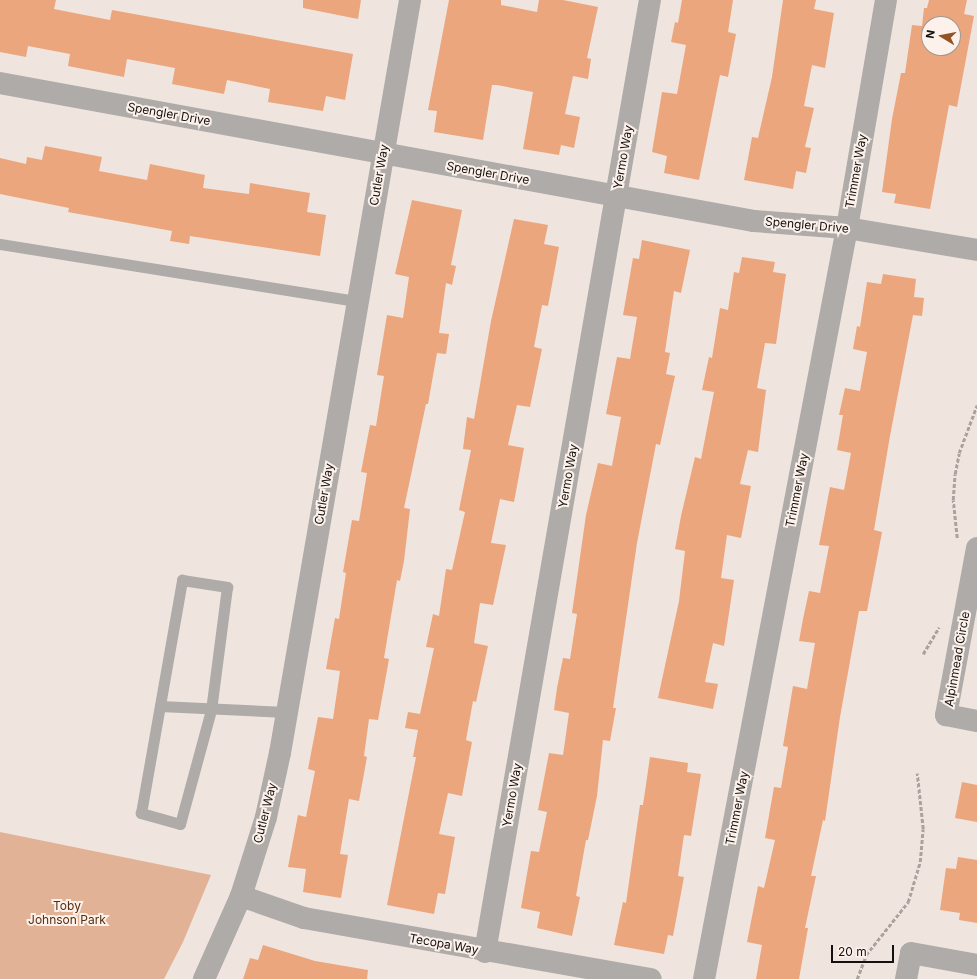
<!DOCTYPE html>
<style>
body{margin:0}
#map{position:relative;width:977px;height:979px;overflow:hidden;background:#f0e4de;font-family:Inter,sans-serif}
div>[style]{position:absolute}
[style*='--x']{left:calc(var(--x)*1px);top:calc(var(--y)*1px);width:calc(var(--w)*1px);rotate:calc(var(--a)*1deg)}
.green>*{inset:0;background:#e1b295}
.building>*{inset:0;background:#eba67d}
.path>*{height:2.5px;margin-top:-1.25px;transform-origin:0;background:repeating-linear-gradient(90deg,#aba29d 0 4px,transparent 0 6px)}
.service>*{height:11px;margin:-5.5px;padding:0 5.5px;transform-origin:5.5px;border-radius:5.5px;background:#afaba8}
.minor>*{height:22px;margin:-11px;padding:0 11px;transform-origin:11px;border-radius:11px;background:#afaba8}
.tertiary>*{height:22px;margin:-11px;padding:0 11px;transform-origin:11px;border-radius:11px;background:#afaba8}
span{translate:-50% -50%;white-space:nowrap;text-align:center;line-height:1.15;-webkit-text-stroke:4px #fdf1eb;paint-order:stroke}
.street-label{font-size:12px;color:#14100e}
.park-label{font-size:12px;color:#572c0c}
.north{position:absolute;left:921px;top:16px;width:40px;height:40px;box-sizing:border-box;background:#fdf1eb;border:1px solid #a09793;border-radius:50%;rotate:280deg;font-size:11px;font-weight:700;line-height:16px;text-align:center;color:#14100e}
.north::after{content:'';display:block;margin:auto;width:14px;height:18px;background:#955223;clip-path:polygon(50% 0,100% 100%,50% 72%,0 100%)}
.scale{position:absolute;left:831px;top:945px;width:63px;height:18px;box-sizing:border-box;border:2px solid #14100e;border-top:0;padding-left:5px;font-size:12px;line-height:14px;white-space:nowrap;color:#14100e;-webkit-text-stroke:3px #fdf1eb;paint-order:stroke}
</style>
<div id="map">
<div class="green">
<i style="clip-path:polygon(0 832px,211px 875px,183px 942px,164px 979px,0 979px)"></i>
</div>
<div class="building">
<i style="clip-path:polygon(0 0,56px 0,54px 9px,110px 20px,112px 10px,353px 54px,345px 100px,326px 96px,323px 111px,268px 102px,270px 89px,227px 80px,224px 94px,172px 84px,175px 68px,127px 59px,124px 77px,68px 66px,70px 54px,28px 46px,26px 57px,0 52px)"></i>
<i style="clip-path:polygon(303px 0,361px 0,358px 19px,303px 8px)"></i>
<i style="clip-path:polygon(449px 0,501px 0,501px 5px,537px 12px,539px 0,563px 0,598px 7px,587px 58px,591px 59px,588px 79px,573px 76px,565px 114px,580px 117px,574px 148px,561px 145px,559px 155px,523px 149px,533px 92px,497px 85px,492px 85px,483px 140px,434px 132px,437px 111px,428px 110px)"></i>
<i style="clip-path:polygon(682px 0,733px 0,728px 32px,736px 34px,728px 77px,720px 75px,699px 180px,664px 173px,667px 156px,652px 152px,662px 92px,677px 94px,686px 45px,671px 42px,675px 22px,678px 23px)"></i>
<i style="clip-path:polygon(783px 0,816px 0,814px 9px,834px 13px,825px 68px,812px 65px,804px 106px,814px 108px,805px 147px,811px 148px,806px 173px,796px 171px,793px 189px,744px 180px,752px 137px,758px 138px,772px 77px)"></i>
<i style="clip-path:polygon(evenodd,929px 0,967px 0,964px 14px,974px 16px,957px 107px,949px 105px,930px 209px,894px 203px,896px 194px,882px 192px,892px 119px,901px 73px,905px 73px,912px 25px,922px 26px,924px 8px,927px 8px,929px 0,929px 24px,953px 24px,953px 48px,929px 48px,929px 24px)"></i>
<i style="clip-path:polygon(45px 146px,102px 157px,99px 171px,147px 180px,150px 164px,205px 175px,203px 188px,249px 194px,250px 183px,310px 193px,307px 212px,326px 215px,320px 256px,190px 236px,189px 244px,170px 241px,172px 231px,68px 212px,69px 208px,0 194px,0 158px,26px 164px,27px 157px,42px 160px)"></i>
<i style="clip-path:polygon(412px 200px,462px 210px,451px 265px,456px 266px,452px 285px,446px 283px,439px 333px,449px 334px,446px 354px,437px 353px,428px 404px,426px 404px,404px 508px,410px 509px,404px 561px,400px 581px,397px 580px,384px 658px,389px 659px,378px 720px,369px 719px,364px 756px,367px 757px,359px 801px,349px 799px,340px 854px,348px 855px,341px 898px,303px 892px,306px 869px,288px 867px,298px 815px,306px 817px,315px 771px,308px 769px,318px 717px,333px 719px,340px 671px,326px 669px,335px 618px,339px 619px,346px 573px,343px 572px,352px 520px,359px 521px,367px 473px,361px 472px,370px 425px,376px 426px,384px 376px,377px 375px,387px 315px,403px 318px,409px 277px,395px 274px)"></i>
<i style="clip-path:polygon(514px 219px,548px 225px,544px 244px,559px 247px,548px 306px,542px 305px,534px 347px,542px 349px,530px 407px,517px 405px,508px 445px,524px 448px,514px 502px,500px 499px,491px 543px,506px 545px,493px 605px,480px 603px,474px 643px,488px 646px,476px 702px,473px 701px,466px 740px,472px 742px,462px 796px,448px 793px,439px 834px,455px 837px,445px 894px,438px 893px,434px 914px,387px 905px,416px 757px,413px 757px,418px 730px,405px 728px,408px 712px,420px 714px,434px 648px,426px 647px,433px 614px,439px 616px,446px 569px,452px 570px,465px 512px,459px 510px,471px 450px,463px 449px,467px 417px,474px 419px,491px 321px)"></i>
<i style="clip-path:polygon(642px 240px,690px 250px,681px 293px,674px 291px,665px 352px,670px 353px,666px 374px,675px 376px,660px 445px,656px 444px,637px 543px,613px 708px,616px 708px,610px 741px,603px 740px,597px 796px,588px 840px,586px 840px,576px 896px,580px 897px,572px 936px,537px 928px,540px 912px,521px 908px,531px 851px,539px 852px,547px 812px,538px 810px,549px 753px,563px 755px,569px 713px,554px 710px,557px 688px,563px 658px,570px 659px,577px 614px,572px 613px,586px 515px,598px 463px,612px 466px,621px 417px,606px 414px,617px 357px,630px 359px,637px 317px,623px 315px,633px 258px,639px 259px)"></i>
<i style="clip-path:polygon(742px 257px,775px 262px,773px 272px,786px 274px,776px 344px,765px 343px,757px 388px,766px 390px,758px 452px,748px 450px,740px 484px,751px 486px,741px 538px,727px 535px,721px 578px,734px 580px,724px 646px,713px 643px,705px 682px,718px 684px,713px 709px,658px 698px,679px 601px,685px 551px,675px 549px,681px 516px,695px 457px,701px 459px,714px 392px,702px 390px,709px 357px,712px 358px,720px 308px,728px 310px,734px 272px,739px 273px)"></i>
<i style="clip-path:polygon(883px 274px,916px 279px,914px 297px,924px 298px,922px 316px,913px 315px,890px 436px,874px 530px,882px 532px,867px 611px,859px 611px,840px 717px,825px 821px,823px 820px,811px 876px,816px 876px,805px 928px,808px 928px,799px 979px,756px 979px,762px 945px,747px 942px,758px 886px,764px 888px,775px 840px,765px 838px,774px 787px,781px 788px,788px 747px,783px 746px,793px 686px,807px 689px,815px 643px,799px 641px,803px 619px,809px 591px,820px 593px,829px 546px,819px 545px,830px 487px,844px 490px,851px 453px,837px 450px,843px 415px,839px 415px,845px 388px,860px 391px,867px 352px,853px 349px,857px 326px,860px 327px,867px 282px,881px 284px)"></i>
<i style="clip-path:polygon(650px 757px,688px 763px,687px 772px,701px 774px,691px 836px,684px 835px,678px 876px,684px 877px,673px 936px,668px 935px,664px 954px,614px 945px,623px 902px,626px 903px,640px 805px,643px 805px)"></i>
<i style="clip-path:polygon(962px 782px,977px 785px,977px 822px,955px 818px)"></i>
<i style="clip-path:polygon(958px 857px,977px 860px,977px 923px,959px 920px,960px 913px,940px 910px,946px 868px,956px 869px)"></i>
<i style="clip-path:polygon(263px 945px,315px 961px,368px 970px,367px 979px,243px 979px,250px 958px,258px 960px)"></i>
</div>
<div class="path">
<i style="--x:957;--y:538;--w:38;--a:-96"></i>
<i style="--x:953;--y:500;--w:26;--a:-86"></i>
<i style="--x:955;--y:474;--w:21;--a:-79"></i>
<i style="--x:959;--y:453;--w:51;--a:-69.4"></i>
<i style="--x:923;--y:654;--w:31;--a:-59"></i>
<i style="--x:857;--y:979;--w:26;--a:-69"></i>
<i style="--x:866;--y:955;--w:68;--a:-51.6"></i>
<i style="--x:908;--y:902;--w:42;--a:-73.3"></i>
<i style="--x:920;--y:862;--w:33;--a:-85"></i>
<i style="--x:923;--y:829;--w:56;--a:-96.1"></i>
</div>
<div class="service">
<i style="--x:0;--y:244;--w:362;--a:9.1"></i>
<i style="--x:182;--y:580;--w:46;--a:8.8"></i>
<i style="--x:227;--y:587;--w:124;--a:97.4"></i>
<i style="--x:211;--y:710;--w:118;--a:105.2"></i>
<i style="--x:180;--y:824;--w:41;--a:-164.2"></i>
<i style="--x:141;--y:813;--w:237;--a:-80"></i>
<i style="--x:160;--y:706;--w:126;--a:2.7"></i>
</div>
<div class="minor">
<i style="--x:977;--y:548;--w:170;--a:100.5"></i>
<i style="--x:946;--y:715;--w:32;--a:11"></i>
<i style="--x:241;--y:896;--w:67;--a:19.2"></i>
<i style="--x:304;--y:918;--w:352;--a:10"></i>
<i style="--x:485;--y:952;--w:966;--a:-80.17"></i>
<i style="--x:704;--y:979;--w:764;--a:-79.22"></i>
<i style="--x:847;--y:228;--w:231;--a:-80.3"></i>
<i style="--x:906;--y:979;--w:26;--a:-79"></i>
<i style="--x:911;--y:953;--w:67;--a:10.3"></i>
</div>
<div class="tertiary">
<i style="--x:0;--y:83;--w:767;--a:10.37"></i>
<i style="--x:754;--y:221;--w:93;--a:4.3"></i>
<i style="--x:847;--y:228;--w:132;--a:9.6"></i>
<i style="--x:204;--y:979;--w:91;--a:-66"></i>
<i style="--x:241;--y:896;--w:83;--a:-72.4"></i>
<i style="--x:266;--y:817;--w:66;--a:-77.7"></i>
<i style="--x:280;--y:753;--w:764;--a:-80.2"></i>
</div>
<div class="street-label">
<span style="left:169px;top:114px;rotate:10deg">Spengler Drive</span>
<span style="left:623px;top:157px;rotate:-80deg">Yermo Way</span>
<span style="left:856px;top:171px;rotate:-80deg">Trimmer Way</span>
<span style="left:488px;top:173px;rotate:10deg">Spengler Drive</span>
<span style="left:379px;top:175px;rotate:-80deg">Cutler Way</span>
<span style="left:807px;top:225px;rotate:5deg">Spengler Drive</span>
<span style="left:568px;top:476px;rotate:-80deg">Yermo Way</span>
<span style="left:797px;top:490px;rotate:-79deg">Trimmer Way</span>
<span style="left:324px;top:494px;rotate:-80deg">Cutler Way</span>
<span style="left:957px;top:659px;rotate:-80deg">Alpinmead Circle</span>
<span style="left:512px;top:795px;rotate:-80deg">Yermo Way</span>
<span style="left:737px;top:808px;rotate:-79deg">Trimmer Way</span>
<span style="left:265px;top:813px;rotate:-76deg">Cutler Way</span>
<span style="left:444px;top:944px;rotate:10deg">Tecopa Way</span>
</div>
<div class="park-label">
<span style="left:67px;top:913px">Toby<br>Johnson Park</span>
</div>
<div class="north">N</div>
<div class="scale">20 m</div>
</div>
